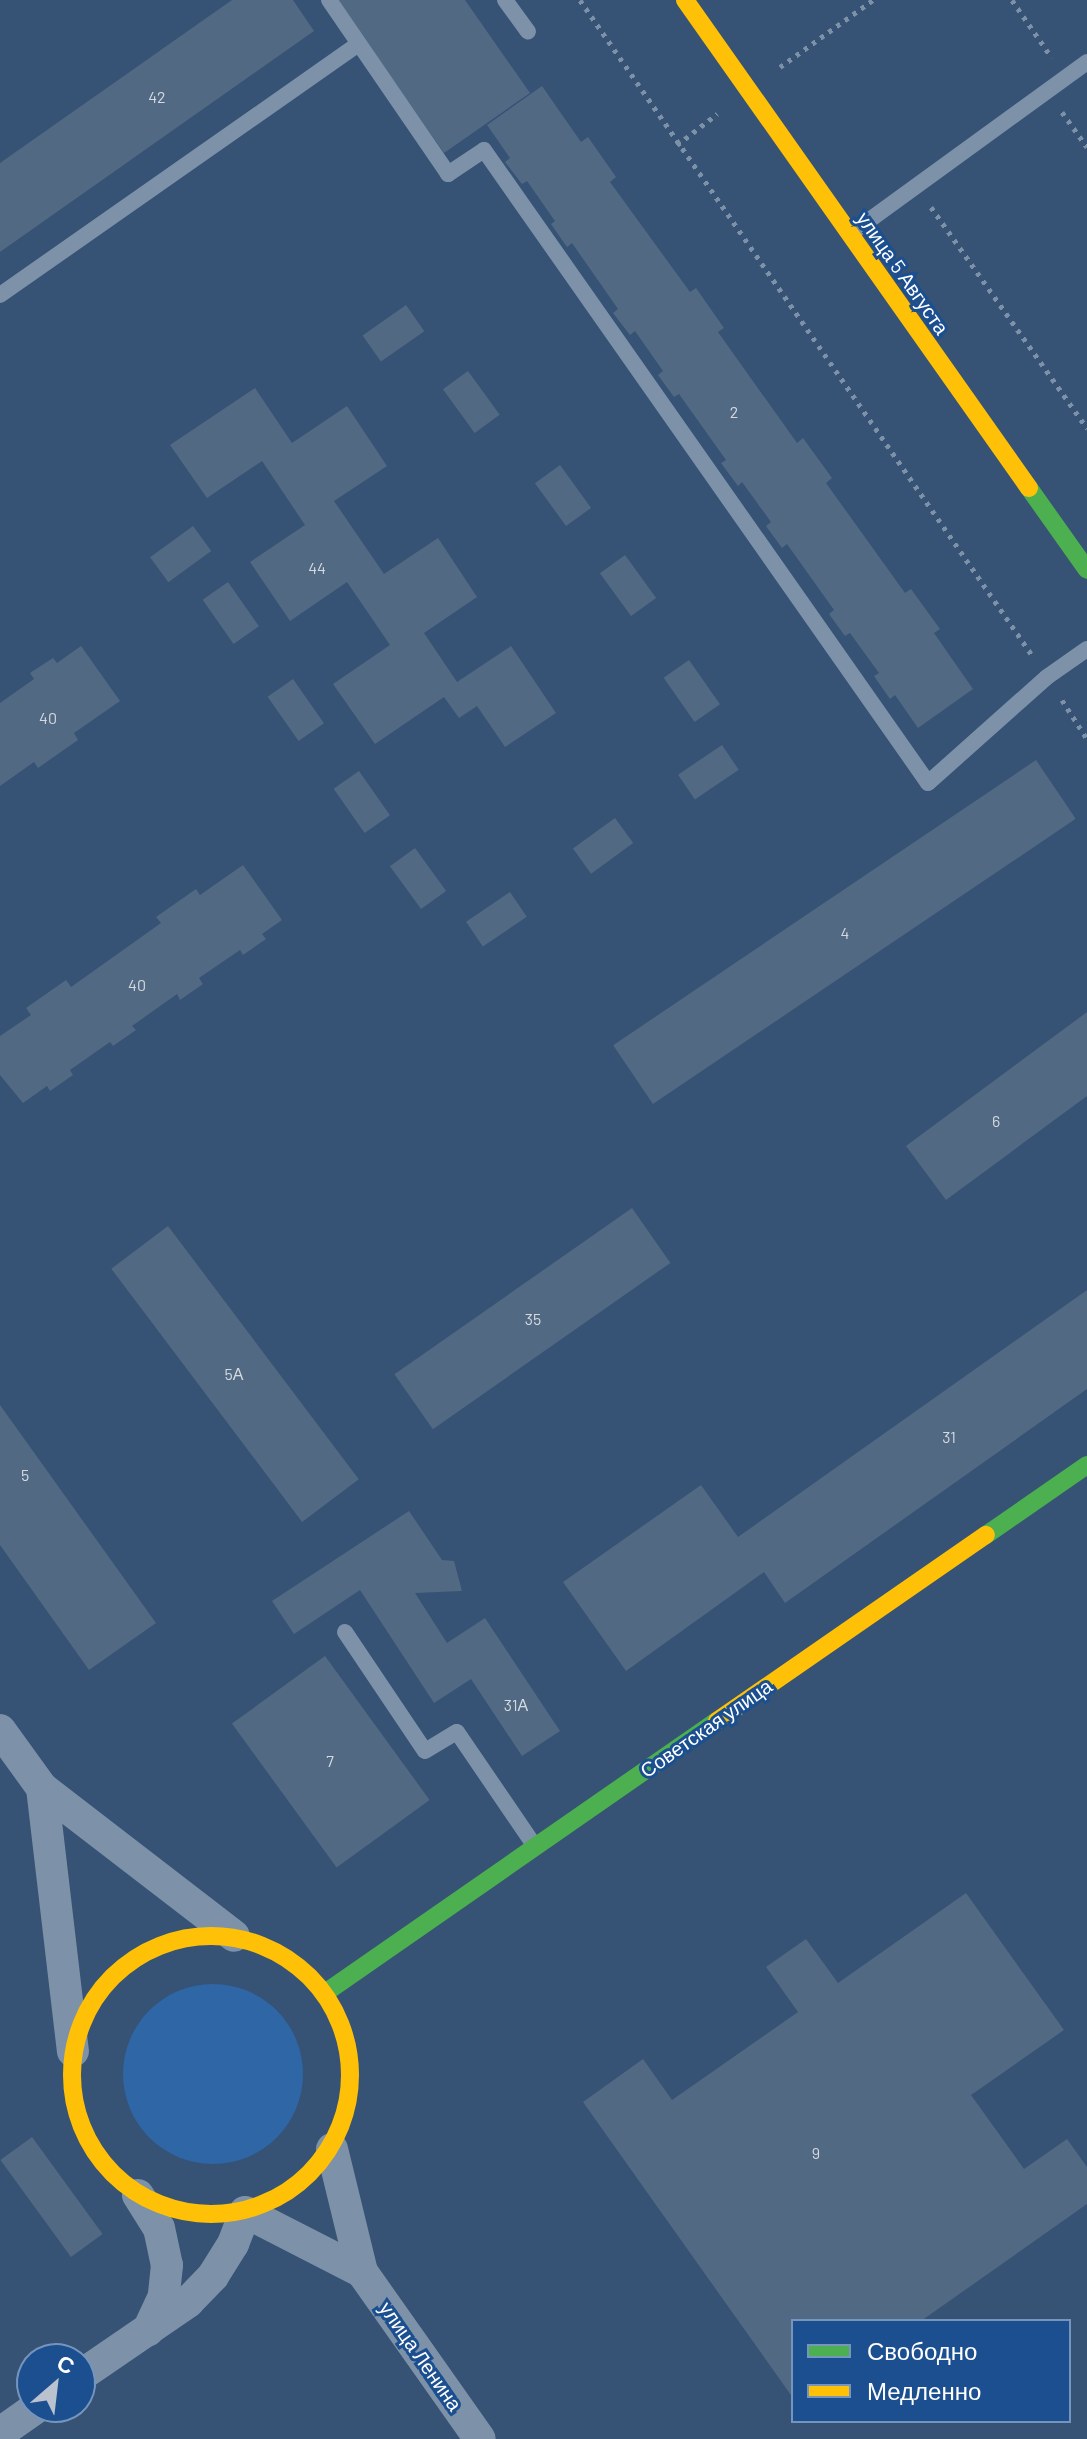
<!DOCTYPE html>
<meta charset="utf-8">
<style>
body{margin:0}
#map{position:relative;width:1087px;height:2439px;overflow:hidden;background:#365274;font-family:Barlow,sans-serif}
div>[style]{position:absolute}
[style*='--x']{left:calc(var(--x)*1px);top:calc(var(--y)*1px);width:calc(var(--w)*1px);rotate:calc(var(--a)*1deg)}
.green>*{inset:0;background:#2f66a5}
.round{border-radius:50%}
.building>*{inset:0;background:#526984;transform-origin:0 0}
.path>*{height:5px;margin-top:-2.5px;transform-origin:0;background:repeating-linear-gradient(90deg,#7d92a8 0 4px,transparent 0 10px)}
.lane>*{height:16px;margin:-8px;padding:0 8px;transform-origin:8px;border-radius:8px;background:#7d92a8}
.street>*{height:32px;margin:-16px;padding:0 16px;transform-origin:16px;border-radius:16px;background:#7d92a8}
.fast>*{height:18px;margin:-9px;padding:0 9px;transform-origin:9px;border-radius:9px;background:#4caf50}
.slow>*{height:18px;margin:-9px;padding:0 9px;transform-origin:9px;border-radius:9px;background:#ffc107}
.slow>.ring{margin:-9px;padding:0;box-sizing:content-box;background:none;border:18px solid #ffc107;border-radius:50%}
span{translate:-50% -50%;white-space:nowrap;text-align:center;line-height:1.15;-webkit-text-stroke:6px #1b4f8f;paint-order:stroke}
.number-label{font-size:16px;color:#d4dae0}
.number-label span{-webkit-text-stroke-width:0}
.street-label{font-size:20px;color:#fff}
.legend{position:absolute;left:791px;top:2319px;width:280px;height:104px;box-sizing:border-box;background:#1b4f8f;border:2px solid #7695bc;margin:0;padding:10px 14px;list-style:none;font-size:24px;color:#fff}
.legend li{display:flex;align-items:center;gap:16px;height:40px}
.legend b{width:40px;border:2px solid #7695bc}
.north{position:absolute;left:16px;top:2343px;width:80px;height:80px;box-sizing:border-box;background:#1b4f8f;border:2px solid #7695bc;border-radius:50%;rotate:28deg;font-size:22px;font-weight:700;line-height:32px;text-align:center;color:#fff}
.north::after{content:'';display:block;margin:auto;width:28px;height:36px;background:#b9c2ce;clip-path:polygon(50% 0,100% 100%,50% 72%,0 100%)}
</style>
<div id="map">
<div class="green">
<i class="round" style="left:123px;top:1984px;width:180px;height:180px"></i>
</div>
<div class="building">
<i style="clip-path:polygon(232px 0,293px 0,314px 31px,0 252px,0 163px)"></i>
<i style="clip-path:polygon(337px 0,465px 0,530px 93px,444px 153px)"></i>
<i style="clip-path:polygon(542px 86px,581px 142px,588px 137px,616px 177px,610px 182px,690px 292px,696px 288px,724px 328px,718px 332px,797px 443px,803px 438px,832px 478px,826px 483px,905px 593px,911px 589px,940px 629px,934px 633px,973px 689px,918px 728px,895px 695px,890px 699px,874px 676px,879px 673px,850px 633px,845px 636px,829px 614px,834px 610px,787px 544px,782px 548px,766px 526px,771px 522px,742px 482px,738px 486px,721px 463px,726px 460px,679px 394px,674px 397px,658px 375px,663px 371px,635px 331px,630px 335px,613px 313px,618px 309px,572px 243px,567px 247px,551px 224px,555px 221px,527px 181px,522px 184px,505px 162px,510px 158px,487px 125px)"></i>
<i style="left:406px;top:305px;width:32px;height:53px;rotate:55deg"></i>
<i style="left:468px;top:371px;width:54px;height:31px;rotate:54deg"></i>
<i style="clip-path:polygon(255px 388px,292px 443px,347px 406px,387px 466px,334px 501px,384px 574px,438px 538px,477px 597px,424px 633px,457px 682px,511px 646px,556px 713px,505px 747px,477px 706px,459px 718px,444px 697px,375px 744px,333px 684px,390px 645px,347px 582px,290px 621px,250px 562px,305px 525px,262px 461px,207px 498px,170px 445px)"></i>
<i style="left:560px;top:465px;width:53px;height:31px;rotate:54deg"></i>
<i style="left:193px;top:526px;width:31px;height:53px;rotate:54deg"></i>
<i style="left:625px;top:555px;width:53px;height:31px;rotate:54deg"></i>
<i style="left:228px;top:582px;width:54px;height:31px;rotate:55deg"></i>
<i style="clip-path:polygon(81px 646px,120px 701px,74px 733px,78px 740px,38px 768px,34px 762px,0 786px,0 703px,34px 679px,30px 673px,53px 658px,57px 663px)"></i>
<i style="left:689px;top:660px;width:54px;height:31px;rotate:55deg"></i>
<i style="left:293px;top:679px;width:54px;height:31px;rotate:55deg"></i>
<i style="left:722px;top:745px;width:30px;height:53px;rotate:56deg"></i>
<i style="left:1036px;top:760px;width:71px;height:510px;rotate:56deg"></i>
<i style="left:359px;top:771px;width:54px;height:31px;rotate:55deg"></i>
<i style="left:615px;top:818px;width:31px;height:52px;rotate:54deg"></i>
<i style="left:415px;top:848px;width:53px;height:31px;rotate:54deg"></i>
<i style="clip-path:polygon(243px 865px,282px 920px,262px 934px,266px 939px,243px 955px,240px 950px,199px 978px,203px 984px,180px 1000px,177px 994px,132px 1026px,136px 1030px,113px 1046px,110px 1042px,70px 1070px,73px 1075px,50px 1091px,47px 1086px,23px 1103px,0 1075px,0 1036px,31px 1015px,26px 1008px,66px 980px,71px 987px,161px 923px,156px 917px,196px 889px,200px 895px)"></i>
<i style="left:510px;top:892px;width:30px;height:53px;rotate:56deg"></i>
<i style="clip-path:polygon(1087px 1012px,1087px 1096px,946px 1200px,906px 1146px)"></i>
<i style="left:632px;top:1208px;width:67px;height:290px;rotate:55deg"></i>
<i style="left:168px;top:1226px;width:317px;height:71px;rotate:53deg"></i>
<i style="clip-path:polygon(1087px 1290px,1087px 1389px,785px 1603px,764px 1572px,626px 1671px,563px 1582px,701px 1485px,738px 1537px)"></i>
<i style="clip-path:polygon(0 1405px,156px 1623px,89px 1670px,0 1545px)"></i>
<i style="clip-path:polygon(409px 1511px,442px 1560px,454px 1561px,462px 1591px,415px 1593px,447px 1643px,485px 1618px,560px 1731px,522px 1756px,471px 1679px,434px 1703px,360px 1590px,294px 1634px,272px 1601px)"></i>
<i style="left:325px;top:1656px;width:178px;height:115px;rotate:54deg"></i>
<i style="clip-path:polygon(966px 1893px,1064px 2030px,971px 2095px,1024px 2169px,1067px 2139px,1087px 2167px,1087px 2204px,921px 2321px,793px 2321px,793px 2398px,583px 2102px,643px 2059px,672px 2100px,798px 2012px,766px 1967px,806px 1939px,838px 1983px)"></i>
<i style="left:32px;top:2137px;width:120px;height:39px;rotate:54deg"></i>
</div>
<div class="path">
<i style="--x:580;--y:0;--w:799;--a:55.4"></i>
<i style="--x:1012;--y:0;--w:70;--a:55.4"></i>
<i style="--x:780;--y:67;--w:115;--a:-35.8"></i>
<i style="--x:1062;--y:112;--w:43;--a:54.5"></i>
<i style="--x:677;--y:145;--w:51;--a:-37.8"></i>
<i style="--x:931;--y:207;--w:271;--a:54.8"></i>
<i style="--x:1062;--y:700;--w:46;--a:57.3"></i>
</div>
<div class="lane">
<i style="--x:329;--y:0;--w:211;--a:55.6"></i>
<i style="--x:448;--y:174;--w:43;--a:-33.7"></i>
<i style="--x:484;--y:150;--w:773;--a:54.95"></i>
<i style="--x:928;--y:783;--w:159;--a:-41.7"></i>
<i style="--x:1047;--y:677;--w:49;--a:-35"></i>
<i style="--x:505;--y:0;--w:39;--a:54"></i>
<i style="--x:853;--y:232;--w:289;--a:-36"></i>
<i style="--x:0;--y:295;--w:436;--a:-35"></i>
<i style="--x:345;--y:1632;--w:143;--a:56.1"></i>
<i style="--x:425;--y:1751;--w:37;--a:-31"></i>
<i style="--x:457;--y:1732;--w:137;--a:55.7"></i>
</div>
<div class="street">
<i style="--x:0;--y:1730;--w:72;--a:54.1"></i>
<i style="--x:42;--y:1788;--w:242;--a:37.6"></i>
<i style="--x:42;--y:1788;--w:265;--a:83.3"></i>
<i style="--x:332;--y:2149;--w:127;--a:76.3"></i>
<i style="--x:362;--y:2272;--w:204;--a:54.8"></i>
<i style="--x:138;--y:2195;--w:39;--a:58"></i>
<i style="--x:159;--y:2228;--w:38;--a:78"></i>
<i style="--x:167;--y:2265;--w:31;--a:96"></i>
<i style="--x:164;--y:2296;--w:38;--a:115"></i>
<i style="--x:80;--y:2376;--w:131;--a:-34.4"></i>
<i style="--x:188;--y:2302;--w:36;--a:-46"></i>
<i style="--x:213;--y:2276;--w:38;--a:-58"></i>
<i style="--x:233;--y:2244;--w:34;--a:-69"></i>
<i style="--x:245;--y:2212;--w:131;--a:27.1"></i>
<i style="--x:0;--y:2433;--w:45;--a:-35.1"></i>
</div>
<div class="fast">
<i style="--x:1029;--y:488;--w:100;--a:54.7"></i>
<i style="--x:986;--y:1535;--w:123;--a:-34.7"></i>
<i style="--x:325;--y:1993;--w:477;--a:-34.8"></i>
</div>
<div class="slow">
<i style="--x:685;--y:0;--w:597;--a:54.82"></i>
<i style="--x:717;--y:1721;--w:327;--a:-34.7"></i>
<i class="ring" style="left:72px;top:1936px;width:260px;height:260px"></i>
</div>
<div class="number-label">
<span style="left:157px;top:97px">42</span>
<span style="left:734px;top:412px">2</span>
<span style="left:317px;top:568px">44</span>
<span style="left:48px;top:718px">40</span>
<span style="left:845px;top:933px">4</span>
<span style="left:137px;top:985px">40</span>
<span style="left:996px;top:1121px">6</span>
<span style="left:533px;top:1319px">35</span>
<span style="left:234px;top:1374px">5А</span>
<span style="left:949px;top:1437px">31</span>
<span style="left:25px;top:1475px">5</span>
<span style="left:516px;top:1705px">31А</span>
<span style="left:330px;top:1761px">7</span>
<span style="left:816px;top:2153px">9</span>
</div>
<div class="street-label">
<span style="left:903px;top:273px;rotate:55deg">улица 5 Августа</span>
<span style="left:706px;top:1728px;rotate:-35deg">Советская улица</span>
<span style="left:421px;top:2356px;rotate:55deg">улица Ленина</span>
</div>
<ul class="legend">
<li><b style="height:10px;background:#4caf50"></b>Свободно</li>
<li><b style="height:10px;background:#ffc107"></b>Медленно</li>
</ul>
<div class="north">С</div>
</div>
